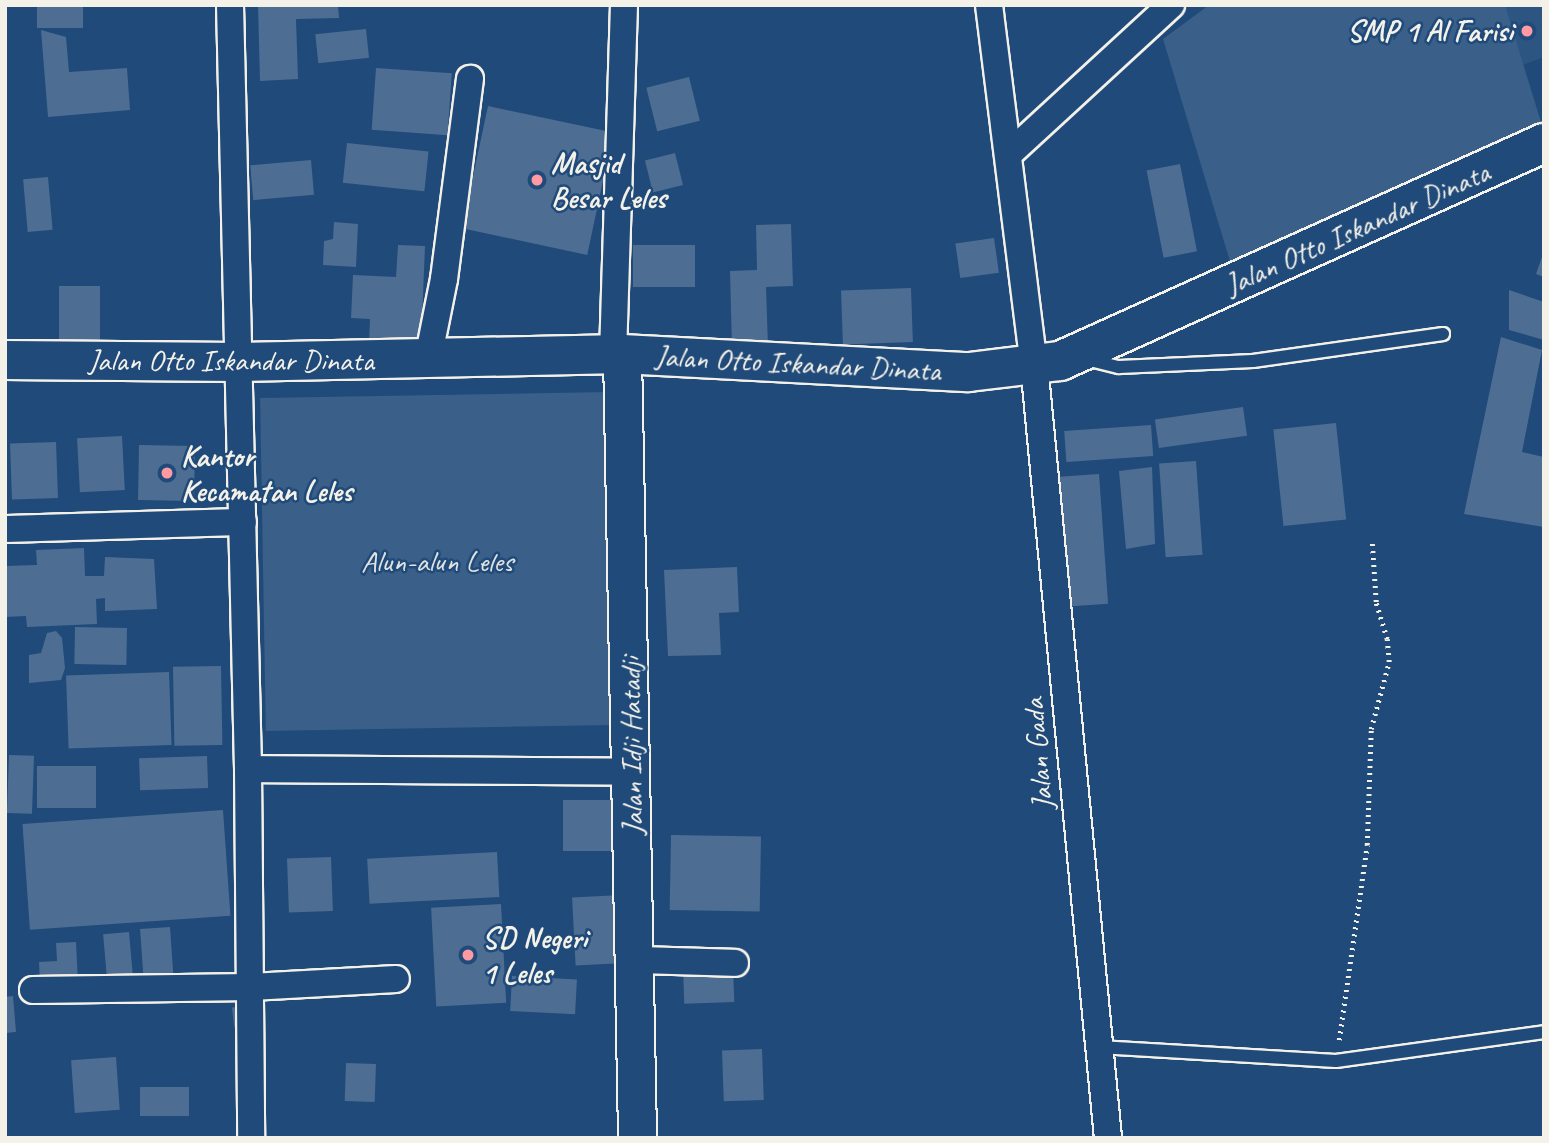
<!DOCTYPE html>
<style>
body{margin:0}
#map{position:relative;width:1549px;height:1143px;overflow:hidden;background:#1f4a7a;font-family:Caveat,sans-serif}
div>[style]{position:absolute}
[style*='--x']{left:calc(var(--x)*1px);top:calc(var(--y)*1px);width:calc(var(--w)*1px);rotate:calc(var(--a)*1deg)}
.built>*{inset:0;background:#2d5581}
.green>*{inset:0;background:#3a5f88;transform-origin:0 0}
.building>*{inset:0;background:#4d6e92;transform-origin:0 0}
.path>*{height:4.5px;margin-top:-2.25px;transform-origin:0;background:repeating-linear-gradient(90deg,#f4f1e8 0 2px,transparent 0 7px)}
.roads{filter:drop-shadow(2px 0 #f4f1e8) drop-shadow(-2px 0 #f4f1e8) drop-shadow(0 2px #f4f1e8) drop-shadow(0 -2px #f4f1e8)}
.lane>*{height:12px;margin:-6px;padding:0 6px;transform-origin:6px;border-radius:6px;background:#1f4a7a}
.street>*{height:26px;margin:-13px;padding:0 13px;transform-origin:13px;border-radius:13px;background:#1f4a7a}
.secondary>*{height:37px;margin:-18.5px;padding:0 18.5px;transform-origin:18.5px;border-radius:18.5px;background:#1f4a7a}
.primary>*{height:38px;margin:-19px;padding:0 19px;transform-origin:19px;border-radius:19px;background:#1f4a7a}
.dots>*{width:19px;height:19px;translate:-50% -50%;box-sizing:border-box;border:4px solid #1f4a7a;border-radius:50%}
span{translate:-50% -50%;white-space:nowrap;text-align:center;line-height:1.15;-webkit-text-stroke:5px #1f4a7a;paint-order:stroke}
.poi-label{font-size:30px;color:#f4f1e8;font-weight:700}
.right{translate:-100% -50%;text-align:right}
.left{translate:0 -50%;text-align:left}
.street-label{font-size:30px;color:#f4f1e8}
.park-label{font-size:30px;color:#e1e2de}
.frame{position:absolute;inset:0;border:7px solid #f4f1e8;pointer-events:none}
</style>
<div id="map">
<div class="built">
<i style="clip-path:polygon(1500px 5px,1544px 5px,1544px 57px,1523px 65px)"></i>
</div>
<div class="green">
<i style="clip-path:polygon(1209px 5px,1505px 5px,1541px 122px,1232px 268px,1163px 39px)"></i>
<i style="left:609px;top:392px;width:333px;height:349px;rotate:89deg"></i>
</div>
<div class="building">
<i style="left:37px;top:5px;width:46px;height:23px"></i>
<i style="clip-path:polygon(258px 5px,338px 5px,339px 18px,296px 19px,298px 79px,260px 81px)"></i>
<i style="left:366px;top:29px;width:29px;height:51px;rotate:84deg"></i>
<i style="clip-path:polygon(41px 30px,66px 37px,69px 72px,127px 68px,130px 110px,48px 117px)"></i>
<i style="left:376px;top:68px;width:76px;height:62px;rotate:4deg"></i>
<i style="left:689px;top:77px;width:45px;height:44px;rotate:76deg"></i>
<i style="left:488px;top:106px;width:128px;height:125px;rotate:12deg"></i>
<i style="left:347px;top:143px;width:82px;height:40px;rotate:6deg"></i>
<i style="left:675px;top:153px;width:33px;height:31px;rotate:76deg"></i>
<i style="left:311px;top:160px;width:35px;height:61px;rotate:85deg"></i>
<i style="left:1180px;top:164px;width:89px;height:34px;rotate:79deg"></i>
<i style="left:48px;top:177px;width:53px;height:25px;rotate:85deg"></i>
<i style="clip-path:polygon(334px 222px,358px 224px,356px 267px,323px 265px,324px 241px,333px 239px)"></i>
<i style="clip-path:polygon(791px 224px,793px 286px,766px 287px,768px 347px,732px 348px,730px 271px,757px 270px,756px 225px)"></i>
<i style="left:994px;top:238px;width:35px;height:39px;rotate:82deg"></i>
<i style="clip-path:polygon(398px 245px,425px 246px,421px 345px,369px 342px,370px 319px,351px 318px,353px 275px,396px 277px)"></i>
<i style="left:695px;top:245px;width:42px;height:62px;rotate:90deg"></i>
<i style="clip-path:polygon(1543px 254px,1544px 254px,1544px 277px,1536px 274px)"></i>
<i style="left:59px;top:286px;width:41px;height:63px"></i>
<i style="left:911px;top:288px;width:54px;height:70px;rotate:88deg"></i>
<i style="clip-path:polygon(1509px 290px,1544px 302px,1544px 340px,1509px 330px)"></i>
<i style="clip-path:polygon(1501px 337px,1542px 350px,1522px 452px,1544px 457px,1544px 527px,1464px 514px)"></i>
<i style="left:1243px;top:407px;width:29px;height:89px;rotate:82deg"></i>
<i style="left:1336px;top:423px;width:97px;height:63px;rotate:84deg"></i>
<i style="left:1151px;top:425px;width:31px;height:87px;rotate:86deg"></i>
<i style="left:122px;top:436px;width:54px;height:45px;rotate:87deg"></i>
<i style="left:56px;top:442px;width:56px;height:46px;rotate:88deg"></i>
<i style="left:139px;top:445px;width:56px;height:55px;rotate:1deg"></i>
<i style="left:1196px;top:461px;width:94px;height:37px;rotate:86deg"></i>
<i style="clip-path:polygon(1152px 467px,1155px 544px,1126px 549px,1119px 471px)"></i>
<i style="left:1099px;top:474px;width:130px;height:40px;rotate:86deg"></i>
<i style="clip-path:polygon(84px 548px,85px 576px,104px 576px,105px 557px,154px 559px,157px 609px,105px 611px,105px 598px,96px 599px,97px 624px,27px 627px,26px 616px,5px 617px,5px 566px,37px 565px,36px 550px)"></i>
<i style="clip-path:polygon(737px 567px,739px 612px,719px 613px,721px 655px,668px 656px,664px 570px)"></i>
<i style="left:75px;top:627px;width:52px;height:37px;rotate:1deg"></i>
<i style="clip-path:polygon(56px 631px,62px 638px,65px 668px,61px 680px,29px 683px,29px 655px,41px 653px,47px 633px)"></i>
<i style="left:221px;top:666px;width:79px;height:48px;rotate:89deg"></i>
<i style="left:169px;top:672px;width:73px;height:103px;rotate:88deg"></i>
<i style="left:9px;top:755px;width:25px;height:58px;rotate:2deg"></i>
<i style="left:207px;top:756px;width:32px;height:68px;rotate:88deg"></i>
<i style="left:37px;top:766px;width:59px;height:42px"></i>
<i style="left:563px;top:800px;width:56px;height:51px"></i>
<i style="left:223px;top:810px;width:106px;height:201px;rotate:86deg"></i>
<i style="left:671px;top:835px;width:90px;height:75px;rotate:1deg"></i>
<i style="left:497px;top:852px;width:45px;height:130px;rotate:87deg"></i>
<i style="left:331px;top:857px;width:54px;height:44px;rotate:88deg"></i>
<i style="left:621px;top:895px;width:68px;height:49px;rotate:87deg"></i>
<i style="left:501px;top:904px;width:99px;height:70px;rotate:87deg"></i>
<i style="left:170px;top:927px;width:48px;height:30px;rotate:86deg"></i>
<i style="left:129px;top:932px;width:43px;height:26px;rotate:85deg"></i>
<i style="clip-path:polygon(76px 942px,78px 983px,40px 984px,39px 962px,57px 961px,56px 943px)"></i>
<i style="left:733px;top:966px;width:36px;height:50px;rotate:88deg"></i>
<i style="left:512px;top:976px;width:65px;height:35px;rotate:3deg"></i>
<i style="clip-path:polygon(13px 996px,16px 1032px,5px 1033px,5px 997px)"></i>
<i style="left:246px;top:1006px;width:20px;height:14px;rotate:84deg"></i>
<i style="left:762px;top:1049px;width:51px;height:40px;rotate:88deg"></i>
<i style="left:116px;top:1057px;width:53px;height:45px;rotate:86deg"></i>
<i style="left:346px;top:1063px;width:30px;height:38px;rotate:2deg"></i>
<i style="left:140px;top:1087px;width:49px;height:29px"></i>
</div>
<div class="path">
<i style="--x:1339;--y:1040;--w:197;--a:-81.8"></i>
<i style="--x:1367;--y:845;--w:116;--a:-88"></i>
<i style="--x:1371;--y:729;--w:69;--a:-75"></i>
<i style="--x:1389;--y:662;--w:23;--a:-95"></i>
<i style="--x:1387;--y:639;--w:39;--a:-107"></i>
<i style="--x:1376;--y:602;--w:60;--a:-93.8"></i>
</div>
<div class="roads">
<div class="lane">
<i style="--x:1086;--y:359;--w:34;--a:14"></i>
<i style="--x:1119;--y:367;--w:134;--a:-2.6"></i>
<i style="--x:1253;--y:361;--w:192;--a:-8.1"></i>
<i style="--x:1099;--y:1047;--w:237;--a:3.4"></i>
<i style="--x:1336;--y:1061;--w:210;--a:-7.9"></i>
</div>
<div class="street">
<i style="--x:230;--y:5;--w:764;--a:88.65"></i>
<i style="--x:248;--y:769;--w:369;--a:89.5"></i>
<i style="--x:989;--y:5;--w:362;--a:82.9"></i>
<i style="--x:1034;--y:364;--w:778;--a:84.54"></i>
<i style="--x:1009;--y:154;--w:220;--a:-42.6"></i>
<i style="--x:613;--y:355;--w:350;--a:-88.2"></i>
<i style="--x:428;--y:359;--w:82;--a:-78.7"></i>
<i style="--x:444;--y:279;--w:202;--a:-82.6"></i>
<i style="--x:5;--y:529;--w:238;--a:-1.7"></i>
<i style="--x:248;--y:769;--w:383;--a:0.4"></i>
<i style="--x:636;--y:960;--w:99;--a:1.7"></i>
<i style="--x:33;--y:990;--w:218;--a:-0.8"></i>
<i style="--x:251;--y:987;--w:145;--a:-3.2"></i>
</div>
<div class="secondary">
<i style="--x:622;--y:354;--w:784;--a:88.9"></i>
</div>
<div class="primary">
<i style="--x:5;--y:360;--w:234;--a:0.5"></i>
<i style="--x:239;--y:362;--w:383;--a:-1.2"></i>
<i style="--x:622;--y:354;--w:347;--a:3"></i>
<i style="--x:969;--y:372;--w:92;--a:-6.9"></i>
<i style="--x:1060;--y:361;--w:531;--a:-24.25"></i>
</div>
</div>
<div class="dots">
<i style="left:1527px;top:31px;background:#ff9aa2"></i>
<i style="left:537px;top:180px;background:#ff9aa2"></i>
<i style="left:167px;top:473px;background:#ff9aa2"></i>
<i style="left:468px;top:955px;background:#ff9aa2"></i>
</div>
<div class="poi-label">
<span class="right" style="left:1513px;top:31px">SMP 1 Al Farisi</span>
<span class="left" style="left:551px;top:180px">Masjid<br>Besar Leles</span>
<span class="left" style="left:181px;top:473px">Kantor<br>Kecamatan Leles</span>
<span class="left" style="left:482px;top:955px">SD Negeri<br>1 Leles</span>
</div>
<div class="street-label">
<span style="left:1357px;top:228px;rotate:-24deg">Jalan Otto Iskandar Dinata</span>
<span style="left:231px;top:360px">Jalan Otto Iskandar Dinata</span>
<span style="left:798px;top:363px;rotate:3deg">Jalan Otto Iskandar Dinata</span>
<span style="left:631px;top:746px;rotate:-91deg">Jalan Idji Hatadji</span>
<span style="left:1038px;top:754px;rotate:-95deg">Jalan Gada</span>
</div>
<div class="park-label">
<span style="left:437px;top:561px">Alun-alun Leles</span>
</div>
<div class="frame"></div>
</div>
